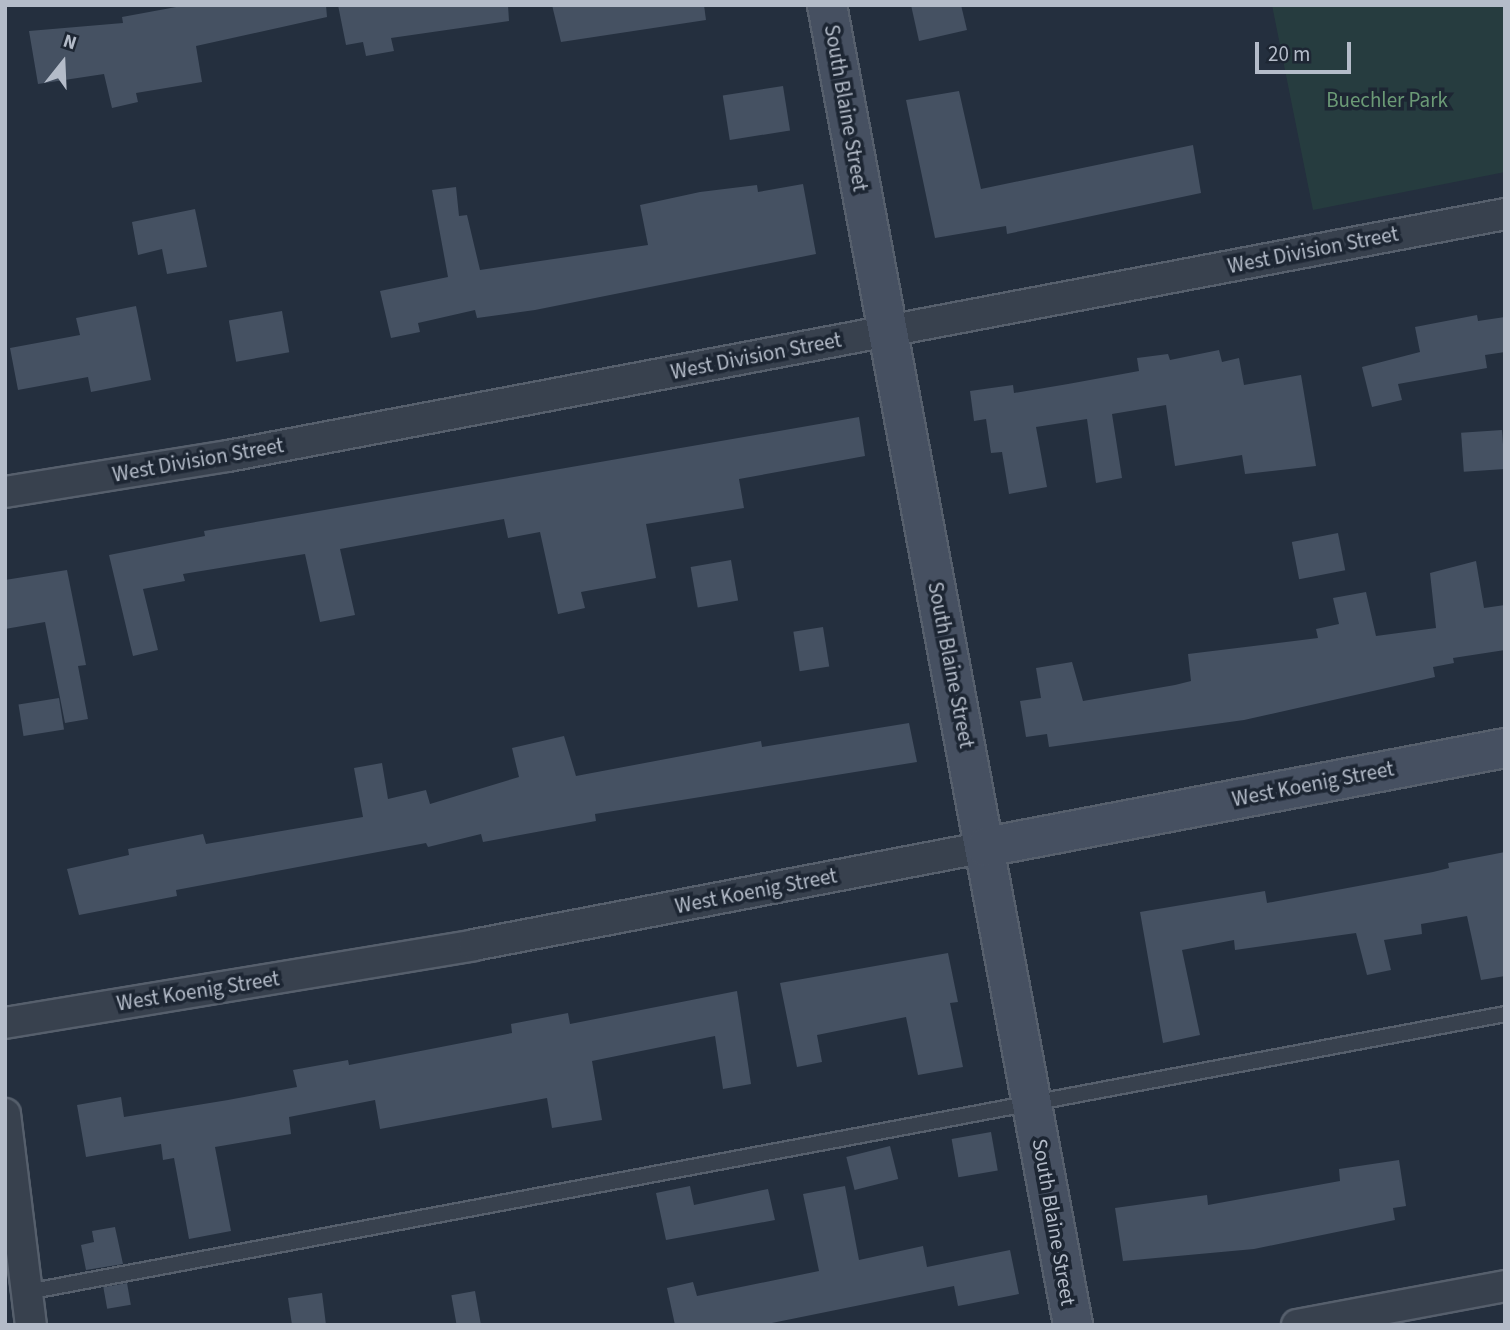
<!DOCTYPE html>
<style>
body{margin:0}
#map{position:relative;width:1510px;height:1330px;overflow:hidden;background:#242f3e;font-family:"Source Sans 3",sans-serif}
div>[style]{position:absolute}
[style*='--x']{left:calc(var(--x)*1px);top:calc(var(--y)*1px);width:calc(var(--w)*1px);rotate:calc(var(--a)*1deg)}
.green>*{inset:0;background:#263c3f}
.building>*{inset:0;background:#455162;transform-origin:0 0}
.roads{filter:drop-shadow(2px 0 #565f6c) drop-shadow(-2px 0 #565f6c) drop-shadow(0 2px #565f6c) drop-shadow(0 -2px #565f6c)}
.lane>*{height:14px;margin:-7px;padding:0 7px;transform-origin:7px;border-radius:7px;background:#38414e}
.street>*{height:30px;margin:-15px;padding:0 15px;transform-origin:15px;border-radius:15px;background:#38414e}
.secondary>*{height:38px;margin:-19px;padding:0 19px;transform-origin:19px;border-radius:19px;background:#465061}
span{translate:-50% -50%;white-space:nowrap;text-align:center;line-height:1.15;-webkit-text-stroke:7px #1d2633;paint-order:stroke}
.park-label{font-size:21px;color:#6b9a76}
.street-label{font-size:21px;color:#b4bcc9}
.frame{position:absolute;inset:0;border:7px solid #b4bcc9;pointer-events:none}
.north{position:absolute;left:28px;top:28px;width:70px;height:70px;-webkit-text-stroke:5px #1d2633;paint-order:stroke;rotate:18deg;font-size:19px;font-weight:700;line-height:28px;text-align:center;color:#b4bcc9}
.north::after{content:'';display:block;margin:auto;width:24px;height:32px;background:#b4bcc9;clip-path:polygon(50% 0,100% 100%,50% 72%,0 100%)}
.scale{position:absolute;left:1255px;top:42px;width:96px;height:32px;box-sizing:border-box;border:4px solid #b4bcc9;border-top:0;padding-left:9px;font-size:21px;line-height:24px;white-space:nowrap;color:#b4bcc9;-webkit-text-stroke:5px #1d2633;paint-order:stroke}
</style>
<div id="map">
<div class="green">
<i style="clip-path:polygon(1272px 5px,1505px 5px,1505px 172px,1313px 210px)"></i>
</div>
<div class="building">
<i style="clip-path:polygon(187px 5px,326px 5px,327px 17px,196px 46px,202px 82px,136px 93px,138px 102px,112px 108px,104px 74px,38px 84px,29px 31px,123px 23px,122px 17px)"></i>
<i style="clip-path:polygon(338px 5px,508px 5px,509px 21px,391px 38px,394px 51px,366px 56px,363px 42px,346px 45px)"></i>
<i style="clip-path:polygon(552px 5px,704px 5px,706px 20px,561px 42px)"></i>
<i style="clip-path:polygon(911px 5px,961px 5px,967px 30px,919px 41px)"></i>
<i style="left:783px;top:86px;width:45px;height:61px;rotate:81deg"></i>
<i style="clip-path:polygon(959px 91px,981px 189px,1193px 145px,1201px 193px,1007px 234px,1006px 226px,935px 238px,906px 100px)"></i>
<i style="clip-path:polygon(803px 184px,816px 254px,535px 310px,477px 318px,475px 310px,418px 323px,420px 332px,391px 338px,380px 291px,448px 277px,432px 190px,456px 187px,459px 216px,467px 215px,480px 270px,648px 245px,640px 205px,700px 192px,757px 185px,758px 192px)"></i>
<i style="clip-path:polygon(195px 209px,207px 267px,167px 274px,162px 249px,138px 255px,132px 222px)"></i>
<i style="clip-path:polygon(136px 306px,151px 380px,91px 392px,88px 377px,18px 390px,10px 348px,80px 335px,76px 318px)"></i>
<i style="left:282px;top:311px;width:42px;height:54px;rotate:80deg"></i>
<i style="clip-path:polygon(1477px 315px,1478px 321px,1505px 317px,1505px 352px,1485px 355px,1487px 368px,1398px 384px,1402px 400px,1372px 407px,1362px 367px,1420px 352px,1415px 327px)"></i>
<i style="clip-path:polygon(1219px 350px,1222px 362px,1239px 358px,1244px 385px,1301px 375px,1316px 466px,1245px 474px,1242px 455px,1175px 466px,1166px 405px,1112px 414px,1122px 478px,1096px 483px,1087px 419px,1036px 427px,1047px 487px,1009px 494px,1002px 452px,991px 453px,986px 419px,974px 421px,970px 391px,1013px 385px,1014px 393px,1068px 384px,1139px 371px,1137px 358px,1168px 354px,1170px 360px)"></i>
<i style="clip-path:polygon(859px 417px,865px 456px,739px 479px,744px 508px,646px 524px,656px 578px,581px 592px,585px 608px,558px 614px,540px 532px,508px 538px,504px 519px,340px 549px,355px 615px,320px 622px,305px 554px,183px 574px,185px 581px,143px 589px,158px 650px,133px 656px,109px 555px,205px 536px,204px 531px)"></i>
<i style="left:1502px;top:430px;width:39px;height:41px;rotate:86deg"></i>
<i style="left:1338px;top:533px;width:38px;height:47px;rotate:79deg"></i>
<i style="left:731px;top:560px;width:41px;height:41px;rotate:80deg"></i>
<i style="clip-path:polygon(1476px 561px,1484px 608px,1505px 605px,1505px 650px,1453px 658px,1454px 663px,1433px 667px,1435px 677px,1244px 720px,1049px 747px,1047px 734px,1026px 737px,1020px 701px,1041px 698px,1036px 668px,1072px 662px,1083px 701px,1175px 685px,1191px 681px,1188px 654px,1318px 638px,1316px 629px,1339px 624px,1333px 598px,1366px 592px,1376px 636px,1436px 628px,1430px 573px)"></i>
<i style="clip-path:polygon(67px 570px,86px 665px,78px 666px,88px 719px,65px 723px,45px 622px,5px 629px,5px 580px)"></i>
<i style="left:823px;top:627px;width:40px;height:30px;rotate:81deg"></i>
<i style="left:59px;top:698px;width:32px;height:41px;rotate:81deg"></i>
<i style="clip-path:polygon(909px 723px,917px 762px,595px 814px,596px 821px,483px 842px,481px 834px,428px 847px,426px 843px,176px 890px,177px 896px,79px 915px,67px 869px,129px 855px,128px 849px,203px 834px,206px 844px,363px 817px,354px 768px,382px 763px,388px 799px,426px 790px,430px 804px,519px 777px,512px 748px,564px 736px,576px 776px,761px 741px,762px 747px)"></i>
<i style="clip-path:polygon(1505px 852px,1505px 976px,1481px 980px,1467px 916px,1421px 924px,1422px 934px,1384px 940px,1391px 970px,1367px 975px,1356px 933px,1235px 950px,1234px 940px,1182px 950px,1200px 1035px,1163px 1043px,1140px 912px,1265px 891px,1267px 903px,1433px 872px,1449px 868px,1448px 863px)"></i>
<i style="clip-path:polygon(948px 953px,958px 1002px,950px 1003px,963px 1067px,918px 1075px,906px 1017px,817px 1035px,822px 1062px,797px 1067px,780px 983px)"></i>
<i style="clip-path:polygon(737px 991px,751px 1084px,723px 1089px,715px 1036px,592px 1061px,602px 1120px,552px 1128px,547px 1098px,380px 1129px,375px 1100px,289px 1117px,291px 1134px,215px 1147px,231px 1231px,189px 1239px,174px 1158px,163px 1160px,161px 1144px,86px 1157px,77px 1105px,121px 1097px,124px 1117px,228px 1100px,297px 1087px,293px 1070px,348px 1060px,349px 1065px,512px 1033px,511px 1024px,568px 1013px,570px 1024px)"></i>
<i style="left:991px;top:1132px;width:39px;height:40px;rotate:80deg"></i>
<i style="left:890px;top:1146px;width:34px;height:45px;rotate:76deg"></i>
<i style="clip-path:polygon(1399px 1160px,1406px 1206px,1393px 1208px,1395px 1220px,1254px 1249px,1123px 1261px,1115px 1208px,1207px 1195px,1208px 1205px,1340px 1181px,1339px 1169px)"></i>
<i style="clip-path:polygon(690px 1186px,694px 1205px,768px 1189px,775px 1220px,666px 1240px,656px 1193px)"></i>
<i style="clip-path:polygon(845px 1186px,859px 1260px,923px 1246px,927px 1267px,1010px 1250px,1019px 1294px,958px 1306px,954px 1286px,762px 1325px,675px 1325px,667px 1288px,693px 1282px,697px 1296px,819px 1271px,803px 1194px)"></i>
<i style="clip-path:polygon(115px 1227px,123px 1264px,86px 1270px,81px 1245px,94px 1242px,92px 1231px)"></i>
<i style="left:127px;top:1283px;width:22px;height:24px;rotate:80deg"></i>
<i style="left:475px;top:1291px;width:35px;height:24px;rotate:80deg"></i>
<i style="clip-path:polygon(322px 1293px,326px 1325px,292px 1325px,288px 1298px)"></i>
</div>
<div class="roads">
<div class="lane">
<i style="--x:27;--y:1292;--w:1504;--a:-10.65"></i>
</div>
<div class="street">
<i style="--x:5;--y:492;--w:226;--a:-9.2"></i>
<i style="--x:228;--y:456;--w:1300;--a:-10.73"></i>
<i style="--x:5;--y:1023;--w:475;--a:-9.4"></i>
<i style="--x:474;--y:945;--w:521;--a:-10.84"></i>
<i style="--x:5;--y:1114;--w:213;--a:83"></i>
<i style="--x:1297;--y:1325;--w:212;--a:-10.6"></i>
</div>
<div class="secondary">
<i style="--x:827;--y:5;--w:1343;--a:79.44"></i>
<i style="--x:986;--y:847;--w:528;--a:-10.8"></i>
</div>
</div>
<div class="park-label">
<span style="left:1387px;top:100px">Buechler Park</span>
</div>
<div class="street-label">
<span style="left:846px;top:108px;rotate:80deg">South Blaine Street</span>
<span style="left:1313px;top:250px;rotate:-11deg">West Division Street</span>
<span style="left:756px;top:356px;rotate:-11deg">West Division Street</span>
<span style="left:198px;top:460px;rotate:-10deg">West Division Street</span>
<span style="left:951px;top:665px;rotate:79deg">South Blaine Street</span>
<span style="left:1313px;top:784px;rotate:-11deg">West Koenig Street</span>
<span style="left:756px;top:891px;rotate:-11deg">West Koenig Street</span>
<span style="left:198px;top:991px;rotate:-9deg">West Koenig Street</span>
<span style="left:1054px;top:1222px;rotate:80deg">South Blaine Street</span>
</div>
<div class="frame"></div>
<div class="north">N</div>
<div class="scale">20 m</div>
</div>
